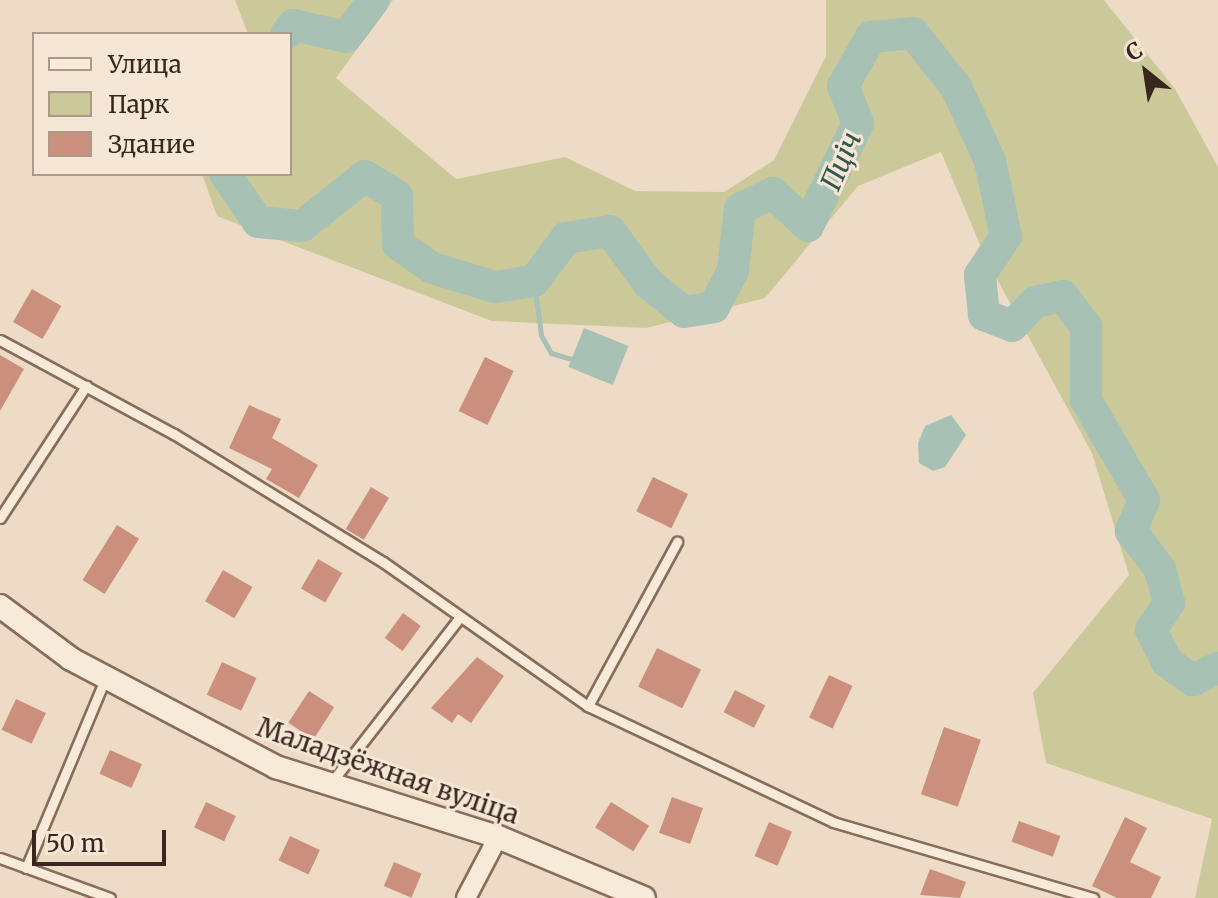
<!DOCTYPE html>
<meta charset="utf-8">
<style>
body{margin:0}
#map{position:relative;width:1218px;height:898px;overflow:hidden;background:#eddbc6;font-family:Merriweather,serif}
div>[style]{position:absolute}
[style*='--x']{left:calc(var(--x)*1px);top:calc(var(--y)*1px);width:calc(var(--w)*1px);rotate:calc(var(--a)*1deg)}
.green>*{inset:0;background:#cbc99a}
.water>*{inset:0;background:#a7c1b5;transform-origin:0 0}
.stream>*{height:5px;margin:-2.5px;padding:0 2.5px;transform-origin:2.5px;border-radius:2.5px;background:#a7c1b5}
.river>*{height:32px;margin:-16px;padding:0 16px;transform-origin:16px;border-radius:16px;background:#a7c1b5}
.building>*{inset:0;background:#ca907d;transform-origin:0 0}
.roads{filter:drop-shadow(2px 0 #886c5c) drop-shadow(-2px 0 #886c5c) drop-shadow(0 2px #886c5c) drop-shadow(0 -2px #886c5c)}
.service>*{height:9px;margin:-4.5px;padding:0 4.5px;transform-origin:4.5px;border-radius:4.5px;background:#f8ead9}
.minor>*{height:18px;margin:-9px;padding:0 9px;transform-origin:9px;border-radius:9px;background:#f8ead9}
.tertiary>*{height:22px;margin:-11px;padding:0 11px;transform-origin:11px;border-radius:11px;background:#f8ead9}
span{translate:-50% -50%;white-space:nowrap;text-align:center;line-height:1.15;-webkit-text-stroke:6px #f5e6d5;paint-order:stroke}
.street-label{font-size:26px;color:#39271f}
.water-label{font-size:28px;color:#2f584e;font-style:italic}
.legend{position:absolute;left:32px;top:32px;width:260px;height:144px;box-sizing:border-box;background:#f5e6d5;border:2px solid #aa9a8c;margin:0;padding:10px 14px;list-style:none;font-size:24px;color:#39271f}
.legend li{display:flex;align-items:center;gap:16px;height:40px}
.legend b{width:40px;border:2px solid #aa9a8c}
.north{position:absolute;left:1106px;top:32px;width:80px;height:80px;-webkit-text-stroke:6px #f5e6d5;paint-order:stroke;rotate:330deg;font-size:22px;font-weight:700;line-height:32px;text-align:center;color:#39271f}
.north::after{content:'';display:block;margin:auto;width:28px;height:36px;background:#39271f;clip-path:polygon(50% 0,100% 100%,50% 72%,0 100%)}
.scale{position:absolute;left:32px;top:830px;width:134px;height:36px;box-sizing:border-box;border:4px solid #39271f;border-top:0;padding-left:10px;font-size:24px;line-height:28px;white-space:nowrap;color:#39271f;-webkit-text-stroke:6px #f5e6d5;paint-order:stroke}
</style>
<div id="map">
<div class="green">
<i style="clip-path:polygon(235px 0,393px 0,336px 78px,456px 179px,565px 157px,635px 191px,724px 192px,774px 160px,826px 56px,826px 0,1104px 0,1175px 89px,1218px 167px,1218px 898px,1195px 898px,1212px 819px,1046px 763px,1033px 693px,1129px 575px,1092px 453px,986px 259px,941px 152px,858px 186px,765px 298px,646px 328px,492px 321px,217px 216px,202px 174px,290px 174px,290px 34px,248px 34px)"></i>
</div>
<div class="water">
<i style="left:584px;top:328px;width:48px;height:42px;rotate:22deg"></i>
<i style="clip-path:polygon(951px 415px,966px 435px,945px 467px,933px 471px,919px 463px,918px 443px,925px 426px)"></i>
</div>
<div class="stream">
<i style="--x:534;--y:281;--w:54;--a:82.6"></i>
<i style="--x:541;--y:335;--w:21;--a:61"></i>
<i style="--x:551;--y:353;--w:22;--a:16"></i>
</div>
<div class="river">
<i style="--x:286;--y:34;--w:11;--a:-52"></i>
<i style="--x:293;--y:25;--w:54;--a:12.8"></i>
<i style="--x:346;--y:37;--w:46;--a:-52.9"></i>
<i style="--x:225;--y:174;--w:58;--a:55.5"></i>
<i style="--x:258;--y:222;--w:44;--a:5.2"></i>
<i style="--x:302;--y:226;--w:80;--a:-38.4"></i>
<i style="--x:365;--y:176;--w:38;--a:32"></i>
<i style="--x:397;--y:196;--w:48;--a:88.8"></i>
<i style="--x:398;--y:244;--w:42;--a:35.2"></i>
<i style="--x:432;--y:268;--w:66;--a:16.8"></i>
<i style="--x:495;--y:287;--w:39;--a:-9"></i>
<i style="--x:534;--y:281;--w:54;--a:-53.3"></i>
<i style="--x:566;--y:238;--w:45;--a:-9"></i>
<i style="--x:610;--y:231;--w:64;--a:53.8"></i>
<i style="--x:648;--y:283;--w:46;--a:38.9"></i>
<i style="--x:684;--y:312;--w:30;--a:-9"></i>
<i style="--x:714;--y:307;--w:42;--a:-62.8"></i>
<i style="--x:733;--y:270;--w:61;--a:-83.5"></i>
<i style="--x:740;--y:209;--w:37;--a:-26"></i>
<i style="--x:773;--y:193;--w:48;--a:43.3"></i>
<i style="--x:808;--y:226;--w:114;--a:-64.1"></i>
<i style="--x:858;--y:123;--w:40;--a:-112"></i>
<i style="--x:843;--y:86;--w:56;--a:-60.3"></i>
<i style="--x:871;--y:37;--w:42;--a:-5.4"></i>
<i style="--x:913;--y:33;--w:69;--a:51.5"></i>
<i style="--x:956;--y:87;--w:81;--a:65.3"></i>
<i style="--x:990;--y:161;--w:77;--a:78"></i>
<i style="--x:1006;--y:236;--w:47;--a:123.7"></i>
<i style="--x:980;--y:275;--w:40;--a:84.3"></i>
<i style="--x:984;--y:315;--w:30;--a:21"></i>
<i style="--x:1012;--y:326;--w:33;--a:-46"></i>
<i style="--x:1035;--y:302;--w:29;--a:-12"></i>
<i style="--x:1063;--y:296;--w:38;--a:53"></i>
<i style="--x:1086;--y:326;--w:74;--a:90"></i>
<i style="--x:1086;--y:400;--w:116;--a:59.9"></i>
<i style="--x:1144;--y:500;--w:34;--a:113"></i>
<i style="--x:1131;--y:531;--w:48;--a:52.7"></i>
<i style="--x:1160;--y:569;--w:35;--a:75"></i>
<i style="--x:1169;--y:603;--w:32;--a:124"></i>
<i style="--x:1151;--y:630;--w:36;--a:63"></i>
<i style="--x:1167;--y:662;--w:32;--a:35"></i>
<i style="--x:1193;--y:680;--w:28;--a:-26"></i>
</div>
<div class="building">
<i style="left:32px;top:289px;width:34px;height:38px;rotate:30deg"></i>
<i style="clip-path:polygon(0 355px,24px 369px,0 411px)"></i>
<i style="left:485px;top:357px;width:32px;height:60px;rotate:26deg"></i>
<i style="clip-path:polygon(249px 405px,281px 419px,272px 438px,318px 465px,299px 498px,266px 479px,272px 469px,229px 448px)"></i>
<i style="left:653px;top:477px;width:39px;height:38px;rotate:26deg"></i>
<i style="left:371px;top:487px;width:21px;height:49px;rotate:31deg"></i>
<i style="left:117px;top:525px;width:26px;height:65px;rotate:32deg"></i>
<i style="left:318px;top:559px;width:28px;height:34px;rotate:30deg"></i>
<i style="left:223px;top:570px;width:34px;height:36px;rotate:30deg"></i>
<i style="left:403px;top:613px;width:22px;height:31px;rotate:36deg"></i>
<i style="left:657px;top:648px;width:49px;height:43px;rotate:26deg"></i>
<i style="clip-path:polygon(477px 657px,504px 676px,471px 723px,458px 714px,452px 723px,431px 708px)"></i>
<i style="left:222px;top:662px;width:38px;height:36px;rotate:25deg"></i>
<i style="left:829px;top:675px;width:26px;height:47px;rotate:25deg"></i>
<i style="left:735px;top:690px;width:34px;height:25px;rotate:27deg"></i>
<i style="left:309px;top:691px;width:30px;height:38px;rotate:33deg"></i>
<i style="left:16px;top:699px;width:33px;height:34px;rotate:25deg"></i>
<i style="left:944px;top:727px;width:39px;height:71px;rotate:19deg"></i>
<i style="left:110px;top:750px;width:35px;height:26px;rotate:24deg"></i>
<i style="left:672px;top:797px;width:33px;height:38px;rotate:20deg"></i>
<i style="left:206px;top:802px;width:33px;height:28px;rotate:25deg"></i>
<i style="left:611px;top:802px;width:45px;height:30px;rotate:32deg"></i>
<i style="clip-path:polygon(1125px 817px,1147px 828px,1130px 862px,1161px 877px,1151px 898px,1117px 898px,1092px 886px)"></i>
<i style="left:1019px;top:821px;width:44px;height:22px;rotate:20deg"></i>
<i style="left:769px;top:822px;width:25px;height:37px;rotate:23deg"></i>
<i style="left:290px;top:836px;width:33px;height:27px;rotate:25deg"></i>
<i style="left:394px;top:862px;width:30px;height:26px;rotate:23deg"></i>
<i style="clip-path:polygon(930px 869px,966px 882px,960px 898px,920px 895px)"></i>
</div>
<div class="roads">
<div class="service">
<i style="--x:0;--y:340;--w:198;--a:28.4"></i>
<i style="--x:174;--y:434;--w:245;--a:31.5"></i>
<i style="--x:383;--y:562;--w:251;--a:35.1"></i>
<i style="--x:588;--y:706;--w:271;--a:25.3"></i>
<i style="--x:833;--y:822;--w:271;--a:16.3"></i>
<i style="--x:0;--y:518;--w:158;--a:-56.9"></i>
<i style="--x:588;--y:706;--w:187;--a:-61.5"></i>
<i style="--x:330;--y:784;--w:212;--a:-52.1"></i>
<i style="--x:0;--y:858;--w:117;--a:20"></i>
<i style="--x:26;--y:868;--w:205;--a:-67.3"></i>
</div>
<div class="minor">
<i style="--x:466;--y:898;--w:69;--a:-62.3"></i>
</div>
<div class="tertiary">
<i style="--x:0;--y:606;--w:89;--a:36.7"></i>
<i style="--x:71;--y:659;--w:232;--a:27.8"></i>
<i style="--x:276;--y:767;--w:233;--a:17.5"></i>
<i style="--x:498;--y:837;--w:158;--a:22.7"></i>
</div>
</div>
<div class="street-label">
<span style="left:388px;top:771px;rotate:19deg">Маладзёжная вуліца</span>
</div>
<div class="water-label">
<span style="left:841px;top:161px;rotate:-67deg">Пціч</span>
</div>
<ul class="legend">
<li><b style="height:10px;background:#f8ead9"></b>Улица</li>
<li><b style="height:22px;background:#cbc99a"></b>Парк</li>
<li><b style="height:22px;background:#ca907d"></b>Здание</li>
</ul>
<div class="north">С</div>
<div class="scale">50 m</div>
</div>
